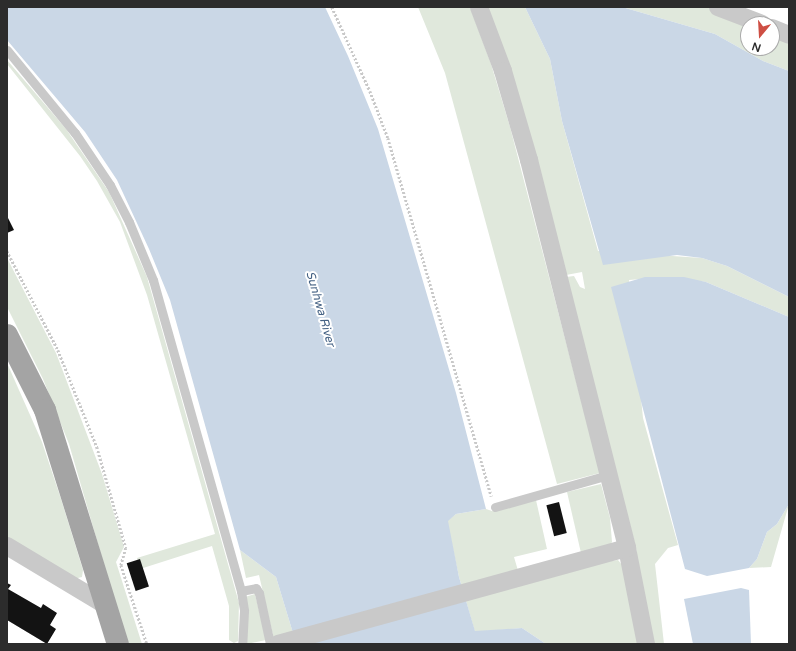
<!DOCTYPE html>
<style>
body{margin:0}
#map{position:relative;width:796px;height:651px;overflow:hidden;background:#fff;font-family:"Varela Round",sans-serif}
div>[style]{position:absolute}
[style*='--x']{left:calc(var(--x)*1px);top:calc(var(--y)*1px);width:calc(var(--w)*1px);rotate:calc(var(--a)*1deg)}
.green>*{inset:0;background:#e0e8dc}
.water>*{inset:0;background:#cad7e6}
.building>*{inset:0;background:#131313;transform-origin:0 0}
.path>*{height:2.5px;margin-top:-1.25px;transform-origin:0;background:repeating-linear-gradient(90deg,#c9c9c9 0 2px,transparent 0 4px)}
.lane>*{height:9px;margin:-4.5px;padding:0 4.5px;transform-origin:4.5px;border-radius:4.5px;background:#c9c9c9}
.street>*{height:18px;margin:-9px;padding:0 9px;transform-origin:9px;border-radius:9px;background:#c9c9c9}
.primary>*{height:22px;margin:-11px;padding:0 11px;transform-origin:11px;border-radius:11px;background:#a4a4a4}
span{translate:-50% -50%;white-space:nowrap;text-align:center;line-height:1.15;-webkit-text-stroke:4px #fff;paint-order:stroke}
.water-label{font-size:12px;color:#456284;font-style:italic}
.frame{position:absolute;inset:0;border:8px solid #2c2c2c;pointer-events:none}
.north{position:absolute;left:740px;top:16px;width:40px;height:40px;box-sizing:border-box;background:#fff;border:1px solid #ababab;border-radius:50%;rotate:198deg;font-size:11px;font-weight:700;line-height:16px;text-align:center;color:#2c2c2c}
.north::after{content:'';display:block;margin:auto;width:14px;height:18px;background:#ce4f44;clip-path:polygon(50% 0,100% 100%,50% 72%,0 100%)}
</style>
<div id="map">
<div class="green">
<i style="clip-path:polygon(418px 7px,470px 7px,491px 64px,510px 127px,600px 473px,557px 484px,445px 73px)"></i>
<i style="clip-path:polygon(483px 7px,525px 7px,550px 59px,562px 121px,598px 251px,702px 258px,727px 266px,789px 297px,789px 317px,706px 282px,665px 277px,629px 280px,643px 418px,678px 545px,668px 548px,655px 564px,664px 644px,649px 644px,636px 548px,566px 277px,574px 276px,580px 287px,585px 289px,582px 272px,566px 275px)"></i>
<i style="clip-path:polygon(622px 7px,706px 7px,752px 24px,748px 24px,748px 48px,772px 48px,772px 31px,789px 37px,789px 71px,763px 61px,715px 34px)"></i>
<i style="clip-path:polygon(7px 60px,66px 129px,109px 192px,147px 277px,239px 603px,238px 641px,234px 643px,229px 640px,229px 606px,212px 546px,140px 569px,137px 558px,215px 534px,147px 295px,120px 222px,97px 181px,80px 156px,7px 64px)"></i>
<i style="clip-path:polygon(7px 258px,56px 353px,102px 474px,124px 547px,116px 562px,142px 644px,127px 644px,69px 444px,43px 379px,7px 307px)"></i>
<i style="clip-path:polygon(7px 363px,42px 442px,61px 499px,83px 570px,82px 577px,78px 578px,73px 578px,7px 540px)"></i>
<i style="clip-path:polygon(601px 484px,610px 518px,612px 542px,610px 545px,581px 553px,567px 492px)"></i>
<i style="clip-path:polygon(536px 500px,547px 549px,514px 557px,519px 574px,618px 560px,622px 565px,639px 644px,546px 644px,522px 628px,475px 632px,459px 577px,447px 521px,456px 514px,486px 509px,492px 511px)"></i>
<i style="clip-path:polygon(789px 504px,771px 567px,749px 568px,757px 559px,767px 532px,777px 524px)"></i>
<i style="clip-path:polygon(240px 550px,276px 577px,296px 643px,275px 644px,259px 575px,246px 578px)"></i>
<i style="clip-path:polygon(255px 594px,266px 640px,247px 644px,245px 597px)"></i>
</div>
<div class="water">
<i style="clip-path:polygon(7px 7px,325px 7px,348px 56px,378px 129px,456px 393px,486px 509px,456px 514px,448px 521px,459px 577px,475px 631px,522px 628px,546px 644px,296px 643px,276px 577px,240px 550px,170px 300px,149px 249px,117px 180px,85px 132px,7px 40px)"></i>
<i style="clip-path:polygon(525px 7px,622px 7px,715px 34px,763px 61px,789px 71px,789px 297px,727px 266px,702px 258px,677px 255px,603px 265px,562px 121px,550px 59px)"></i>
<i style="clip-path:polygon(645px 277px,684px 277px,706px 282px,789px 317px,789px 504px,777px 524px,767px 532px,757px 559px,749px 568px,707px 576px,685px 569px,611px 287px)"></i>
<i style="clip-path:polygon(741px 588px,749px 590px,751px 644px,693px 644px,684px 599px)"></i>
</div>
<div class="building">
<i style="clip-path:polygon(7px 216px,14px 230px,7px 233px)"></i>
<i style="left:559px;top:502px;width:32px;height:13px;rotate:76deg"></i>
<i style="left:140px;top:559px;width:29px;height:14px;rotate:72deg"></i>
<i style="clip-path:polygon(7px 583px,11px 585px,8px 589px,41px 608px,43px 604px,57px 613px,50px 625px,56px 629px,47px 644px,7px 620px)"></i>
</div>
<div class="path">
<i style="--x:332;--y:7;--w:92;--a:65.7"></i>
<i style="--x:370;--y:91;--w:50;--a:69"></i>
<i style="--x:388;--y:138;--w:373;--a:73.9"></i>
<i style="--x:7;--y:251;--w:111;--a:62.7"></i>
<i style="--x:58;--y:350;--w:105;--a:68.1"></i>
<i style="--x:97;--y:447;--w:105;--a:74"></i>
<i style="--x:126;--y:548;--w:18;--a:106"></i>
<i style="--x:121;--y:565;--w:83;--a:71.8"></i>
</div>
<div class="lane">
<i style="--x:7;--y:50;--w:107;--a:50.7"></i>
<i style="--x:75;--y:133;--w:63;--a:56.1"></i>
<i style="--x:110;--y:185;--w:42;--a:62.8"></i>
<i style="--x:129;--y:222;--w:63;--a:67.5"></i>
<i style="--x:153;--y:280;--w:323;--a:74.2"></i>
<i style="--x:241;--y:591;--w:20;--a:81"></i>
<i style="--x:244;--y:611;--w:33;--a:93"></i>
<i style="--x:495;--y:507;--w:117;--a:-15.8"></i>
<i style="--x:241;--y:591;--w:15;--a:-11"></i>
<i style="--x:256;--y:588;--w:6;--a:59"></i>
<i style="--x:259;--y:593;--w:52;--a:77.8"></i>
</div>
<div class="street">
<i style="--x:479;--y:7;--w:68;--a:69.4"></i>
<i style="--x:503;--y:71;--w:93;--a:73.7"></i>
<i style="--x:529;--y:160;--w:400;--a:75.8"></i>
<i style="--x:627;--y:548;--w:98;--a:78.8"></i>
<i style="--x:718;--y:7;--w:47;--a:21.1"></i>
<i style="--x:772;--y:28;--w:18;--a:22"></i>
<i style="--x:7;--y:546;--w:117;--a:31"></i>
<i style="--x:278;--y:644;--w:362;--a:-15.4"></i>
</div>
<div class="primary">
<i style="--x:7;--y:335;--w:84;--a:63.1"></i>
<i style="--x:45;--y:410;--w:245;--a:72.7"></i>
</div>
<div class="water-label">
<span style="left:320px;top:309px;rotate:74deg">Sunhwa River</span>
</div>
<div class="frame"></div>
<div class="north">N</div>
</div>
